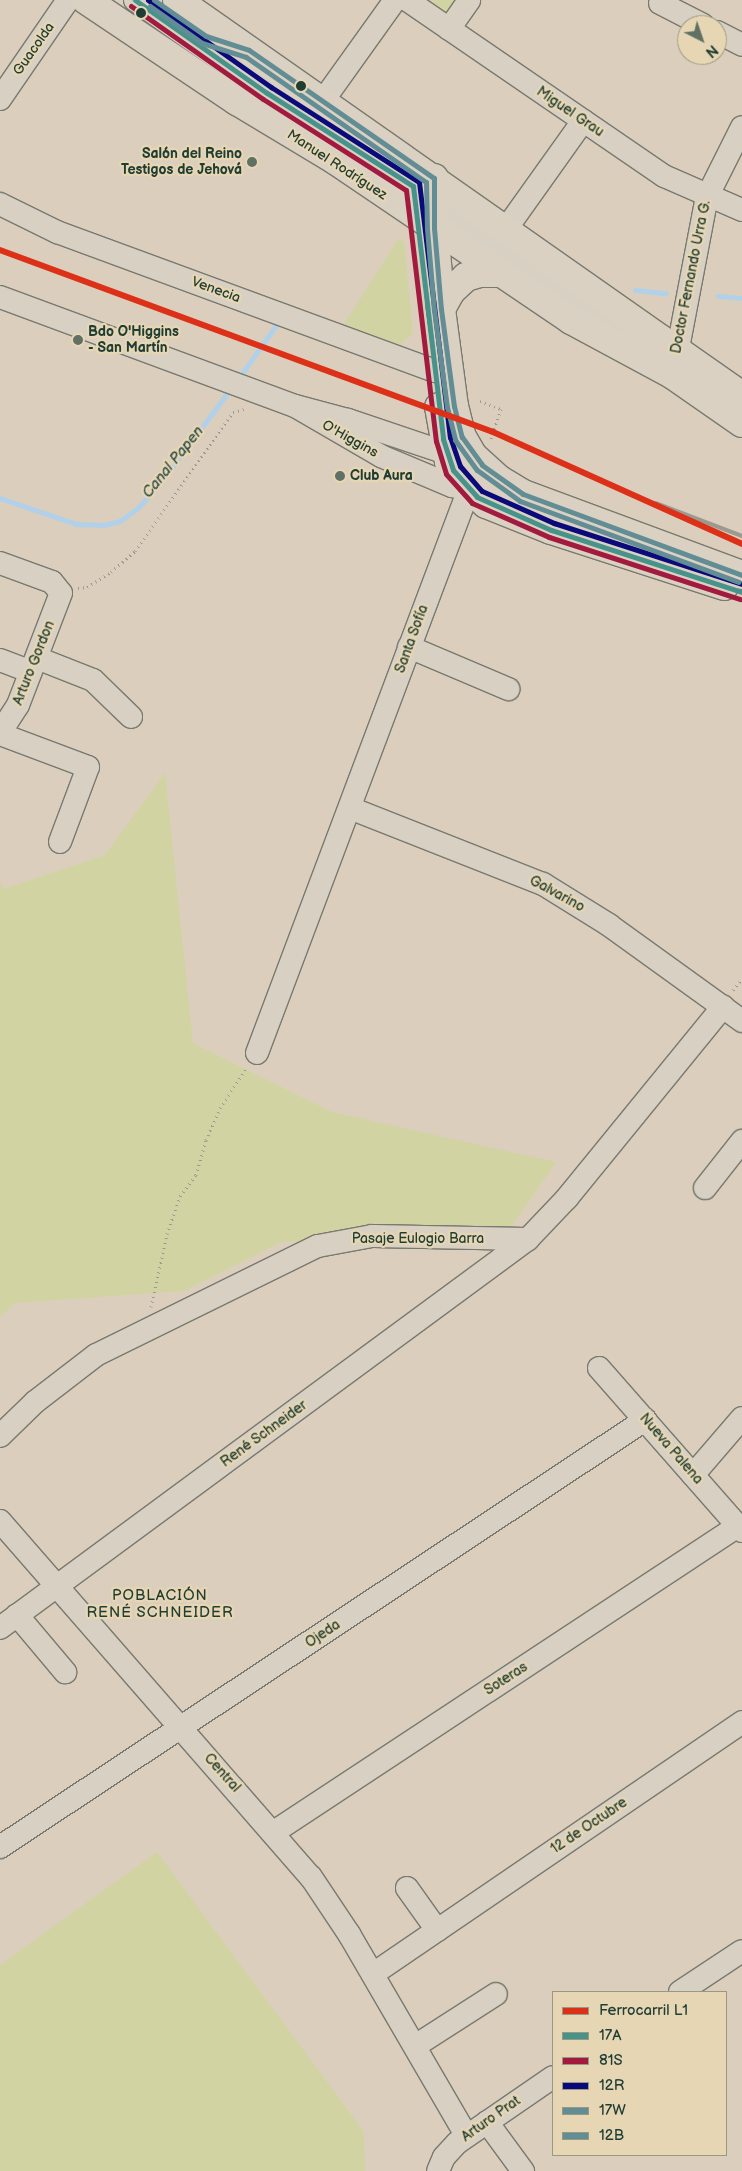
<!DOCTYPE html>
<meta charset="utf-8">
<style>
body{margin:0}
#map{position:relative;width:742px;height:2171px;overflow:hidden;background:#dbcebc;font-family:"Balsamiq Sans",sans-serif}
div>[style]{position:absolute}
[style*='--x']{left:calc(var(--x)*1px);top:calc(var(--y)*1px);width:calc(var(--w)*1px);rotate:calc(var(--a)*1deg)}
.green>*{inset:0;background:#d1d4a2}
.stream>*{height:5px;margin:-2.5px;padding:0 2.5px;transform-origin:2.5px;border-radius:2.5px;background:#b0d1e9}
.path>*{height:3px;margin-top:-1.5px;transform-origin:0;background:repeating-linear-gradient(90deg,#9b9a90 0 1px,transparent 0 5px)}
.roads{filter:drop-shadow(1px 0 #79796f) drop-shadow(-1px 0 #79796f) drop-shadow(0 1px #79796f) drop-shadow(0 -1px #79796f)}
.minor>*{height:22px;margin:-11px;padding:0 11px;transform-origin:11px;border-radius:11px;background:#d7d0c3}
.major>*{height:28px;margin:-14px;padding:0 14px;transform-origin:14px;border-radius:14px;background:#dad1c3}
.rail>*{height:4px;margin:-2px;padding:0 2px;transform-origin:2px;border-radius:2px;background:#9b9a90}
.bus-1>*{height:5px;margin:-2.5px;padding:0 2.5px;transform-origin:2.5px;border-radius:2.5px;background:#47938a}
.bus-2>*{height:5px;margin:-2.5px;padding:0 2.5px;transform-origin:2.5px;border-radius:2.5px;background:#a31a3f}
.bus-3>*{height:5px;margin:-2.5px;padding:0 2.5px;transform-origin:2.5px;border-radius:2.5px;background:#0a0a7a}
.bus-4>*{height:5px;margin:-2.5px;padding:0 2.5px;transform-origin:2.5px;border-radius:2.5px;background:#628d95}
.bus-5>*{height:5px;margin:-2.5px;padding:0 2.5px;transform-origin:2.5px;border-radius:2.5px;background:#628d95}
.rail-1>*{height:6px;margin:-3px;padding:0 3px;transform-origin:3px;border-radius:3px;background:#dd3018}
.dots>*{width:14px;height:14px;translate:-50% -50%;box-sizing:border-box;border:2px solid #e7d6b3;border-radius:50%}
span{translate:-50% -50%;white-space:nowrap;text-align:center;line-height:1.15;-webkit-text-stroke:4.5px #e7d6b3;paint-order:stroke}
.street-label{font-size:14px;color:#1f3d34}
.poi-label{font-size:14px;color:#1f3d34;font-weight:700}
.right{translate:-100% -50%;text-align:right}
.left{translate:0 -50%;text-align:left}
.water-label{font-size:15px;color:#2c4c48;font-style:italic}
.neighbourhood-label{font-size:15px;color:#1f3d34;letter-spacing:1px}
.legend{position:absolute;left:552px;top:1991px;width:175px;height:165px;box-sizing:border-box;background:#e7d6b3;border:1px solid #979980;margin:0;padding:6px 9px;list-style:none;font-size:15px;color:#1f3d34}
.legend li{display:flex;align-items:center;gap:10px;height:25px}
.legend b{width:25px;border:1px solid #979980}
.north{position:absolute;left:677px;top:15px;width:50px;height:50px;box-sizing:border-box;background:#e7d6b3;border:1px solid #979980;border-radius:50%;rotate:139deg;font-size:14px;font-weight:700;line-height:20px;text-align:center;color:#1f3d34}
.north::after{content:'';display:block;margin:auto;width:18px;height:22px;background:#617064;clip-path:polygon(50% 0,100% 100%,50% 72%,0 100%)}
</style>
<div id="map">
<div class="green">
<i style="clip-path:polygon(425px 0,465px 0,453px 19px)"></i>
<i style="clip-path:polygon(399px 238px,404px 242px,413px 333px,399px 346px,342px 327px)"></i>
<i style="clip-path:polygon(165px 773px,193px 1043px,332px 1112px,556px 1162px,501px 1242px,282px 1242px,184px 1291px,15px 1303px,0 1317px,0 882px,3px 889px,105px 855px)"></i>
<i style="clip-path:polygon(157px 1852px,364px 2132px,365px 2171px,0 2171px,0 1965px)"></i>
</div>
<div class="stream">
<i style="--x:635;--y:290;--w:31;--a:6"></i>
<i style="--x:718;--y:296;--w:24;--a:5"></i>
<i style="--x:238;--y:379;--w:67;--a:-54.7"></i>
<i style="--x:0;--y:498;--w:80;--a:18.9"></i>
<i style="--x:76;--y:524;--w:28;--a:2"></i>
<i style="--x:104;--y:525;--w:16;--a:-14"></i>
<i style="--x:120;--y:521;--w:22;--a:-36"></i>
<i style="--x:138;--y:508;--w:35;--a:-49"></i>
<i style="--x:161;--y:482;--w:117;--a:-53.3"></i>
</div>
<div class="path">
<i style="--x:480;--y:401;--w:22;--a:21"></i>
<i style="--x:501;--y:409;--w:34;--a:109"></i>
<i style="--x:78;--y:588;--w:9;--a:-6"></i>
<i style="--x:87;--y:587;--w:28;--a:-32"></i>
<i style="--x:111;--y:572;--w:32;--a:-41"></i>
<i style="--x:135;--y:551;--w:170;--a:-54.8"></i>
<i style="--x:233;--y:412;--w:11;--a:-15"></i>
<i style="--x:733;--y:990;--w:14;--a:-51"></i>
<i style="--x:151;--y:1307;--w:75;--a:-77.6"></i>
<i style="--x:167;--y:1234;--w:40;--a:-71.1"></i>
<i style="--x:180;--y:1196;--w:26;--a:-53"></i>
<i style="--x:196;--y:1175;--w:36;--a:-74"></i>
<i style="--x:206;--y:1140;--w:35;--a:-66"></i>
<i style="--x:220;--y:1108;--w:49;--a:-56.6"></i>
</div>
<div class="roads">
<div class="minor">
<i style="--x:135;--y:0;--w:161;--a:35.2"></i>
<i style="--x:267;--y:93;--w:216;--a:32.5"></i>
<i style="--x:449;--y:209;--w:231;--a:35.8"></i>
<i style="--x:407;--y:0;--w:311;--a:34.4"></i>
<i style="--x:664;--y:176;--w:85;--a:23.6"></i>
<i style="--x:660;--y:3;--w:48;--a:27.1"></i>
<i style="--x:449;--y:29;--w:35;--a:-55"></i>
<i style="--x:717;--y:32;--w:28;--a:27"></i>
<i style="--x:0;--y:99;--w:120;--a:-55.5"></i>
<i style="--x:322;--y:102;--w:125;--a:-54.4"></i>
<i style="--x:0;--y:204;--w:64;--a:26.2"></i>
<i style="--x:57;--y:232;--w:403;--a:20.2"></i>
<i style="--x:506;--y:229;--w:133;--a:-54.5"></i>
<i style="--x:0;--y:297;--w:314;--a:20.3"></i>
<i style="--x:295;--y:406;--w:55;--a:14.8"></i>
<i style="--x:348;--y:420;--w:103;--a:18.6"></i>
<i style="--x:675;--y:364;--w:170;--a:-79.2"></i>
<i style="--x:707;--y:197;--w:78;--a:-63.4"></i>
<i style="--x:0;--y:563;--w:55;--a:20.1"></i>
<i style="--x:52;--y:582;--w:14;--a:51"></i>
<i style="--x:61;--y:593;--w:120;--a:111"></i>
<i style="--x:18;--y:705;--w:33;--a:123"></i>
<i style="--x:409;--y:647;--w:108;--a:23"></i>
<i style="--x:37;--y:658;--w:60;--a:21.4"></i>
<i style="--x:93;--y:680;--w:53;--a:44.2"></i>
<i style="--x:0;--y:660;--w:33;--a:21"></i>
<i style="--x:0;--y:734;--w:94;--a:20.6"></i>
<i style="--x:88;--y:767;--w:80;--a:110.5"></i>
<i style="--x:350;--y:808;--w:207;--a:21.5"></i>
<i style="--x:543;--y:884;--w:78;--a:31.8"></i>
<i style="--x:609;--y:925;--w:164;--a:35.8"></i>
<i style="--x:257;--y:1053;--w:603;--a:-69.4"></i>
<i style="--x:469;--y:489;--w:17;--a:-170"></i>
<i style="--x:452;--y:486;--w:77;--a:-157.1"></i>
<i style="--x:381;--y:456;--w:99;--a:-149.8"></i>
<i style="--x:705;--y:1188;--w:60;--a:-51.8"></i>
<i style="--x:599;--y:1368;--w:217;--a:48.7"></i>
<i style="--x:0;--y:1436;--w:49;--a:-44.2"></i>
<i style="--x:35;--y:1402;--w:77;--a:-37.6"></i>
<i style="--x:96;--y:1355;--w:247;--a:-26.2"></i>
<i style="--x:318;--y:1246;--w:55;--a:-10.5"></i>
<i style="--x:372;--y:1236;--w:156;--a:1.1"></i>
<i style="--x:693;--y:1475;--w:75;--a:-49.3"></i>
<i style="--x:0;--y:1521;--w:473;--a:48.9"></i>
<i style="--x:311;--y:1877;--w:69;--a:56.3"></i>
<i style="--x:349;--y:1934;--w:233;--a:59.8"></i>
<i style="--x:17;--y:1615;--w:75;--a:49.9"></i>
<i style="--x:0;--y:1628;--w:656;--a:-36.38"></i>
<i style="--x:528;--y:1239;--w:57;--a:-46.4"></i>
<i style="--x:567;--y:1198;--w:247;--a:-50.8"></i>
<i style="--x:274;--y:1832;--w:556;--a:-33.4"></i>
<i style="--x:0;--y:1847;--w:774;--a:-33.51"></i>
<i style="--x:407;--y:1888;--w:52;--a:54.5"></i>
<i style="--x:373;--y:1974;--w:447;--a:-34.3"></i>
<i style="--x:680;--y:1992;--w:74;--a:-33.5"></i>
<i style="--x:415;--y:2046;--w:96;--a:-32.7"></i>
<i style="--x:487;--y:2122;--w:61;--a:53.7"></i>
<i style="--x:438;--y:2171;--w:15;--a:-67"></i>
<i style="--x:444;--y:2157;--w:19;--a:-47"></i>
<i style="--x:457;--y:2143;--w:116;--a:-34.5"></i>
</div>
<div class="major">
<i style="--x:86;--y:0;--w:182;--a:33.8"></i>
<i style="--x:237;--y:101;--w:114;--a:31"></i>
<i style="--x:335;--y:160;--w:285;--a:34.1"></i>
<i style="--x:571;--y:320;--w:116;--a:28.3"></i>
<i style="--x:673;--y:375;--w:84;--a:34.8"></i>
<i style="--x:177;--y:0;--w:690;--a:35.03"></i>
<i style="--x:434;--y:178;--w:50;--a:90"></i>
<i style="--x:434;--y:228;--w:81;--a:85.1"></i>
<i style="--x:441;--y:309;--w:98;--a:82.4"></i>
<i style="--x:454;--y:406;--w:32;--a:76"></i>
<i style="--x:462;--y:437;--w:22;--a:60"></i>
<i style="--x:473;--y:456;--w:36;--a:42"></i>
<i style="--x:500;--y:480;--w:27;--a:31"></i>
<i style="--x:523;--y:494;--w:233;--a:20.3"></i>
<i style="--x:441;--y:309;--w:21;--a:-61"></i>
<i style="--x:451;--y:291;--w:21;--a:-43"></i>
<i style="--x:466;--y:277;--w:15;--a:-16"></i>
<i style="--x:480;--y:273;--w:21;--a:0"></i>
<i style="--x:439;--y:407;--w:56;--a:79.7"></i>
<i style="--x:449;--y:462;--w:34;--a:53"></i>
<i style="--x:469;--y:489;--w:23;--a:41"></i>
<i style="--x:486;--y:504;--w:70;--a:21.8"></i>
<i style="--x:551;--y:530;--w:182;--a:17.9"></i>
</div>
</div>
<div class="rail">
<i style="--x:656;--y:503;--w:92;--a:21"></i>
</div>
<div class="bus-1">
<i style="--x:135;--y:0;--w:161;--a:35.2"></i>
<i style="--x:267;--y:93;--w:173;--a:32.5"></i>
<i style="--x:413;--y:186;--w:255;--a:83.2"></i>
<i style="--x:443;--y:439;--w:33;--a:72"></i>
<i style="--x:453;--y:470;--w:36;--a:48"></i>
<i style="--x:477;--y:497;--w:81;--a:24"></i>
<i style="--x:551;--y:530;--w:201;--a:18"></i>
</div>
<div class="bus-2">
<i style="--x:131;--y:6;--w:161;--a:35.2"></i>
<i style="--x:263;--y:99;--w:169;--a:32.5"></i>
<i style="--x:406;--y:190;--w:253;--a:83.2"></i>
<i style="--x:436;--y:441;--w:34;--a:73"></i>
<i style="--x:446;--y:474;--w:39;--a:48"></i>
<i style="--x:472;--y:503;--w:84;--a:23.8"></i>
<i style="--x:549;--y:537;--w:201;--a:18"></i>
</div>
<div class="bus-3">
<i style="--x:148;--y:0;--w:151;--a:35.3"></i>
<i style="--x:271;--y:87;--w:176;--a:32.7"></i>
<i style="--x:419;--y:182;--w:257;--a:83.1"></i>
<i style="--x:450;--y:437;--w:31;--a:71"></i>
<i style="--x:460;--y:466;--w:33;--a:49"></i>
<i style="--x:482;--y:491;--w:79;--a:24"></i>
<i style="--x:554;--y:523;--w:198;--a:18"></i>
</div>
<div class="bus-4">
<i style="--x:154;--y:0;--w:63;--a:34.7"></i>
<i style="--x:206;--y:36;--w:45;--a:18"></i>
<i style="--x:249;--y:50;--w:225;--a:34.7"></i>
<i style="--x:434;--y:178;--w:50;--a:90"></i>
<i style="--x:434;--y:228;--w:81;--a:85.1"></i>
<i style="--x:441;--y:309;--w:98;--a:82.4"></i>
<i style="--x:454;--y:406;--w:32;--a:76"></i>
<i style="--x:462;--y:437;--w:34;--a:54"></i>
<i style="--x:482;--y:465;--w:50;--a:35.3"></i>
<i style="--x:523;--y:494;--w:233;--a:20.3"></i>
</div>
<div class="bus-5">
<i style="--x:150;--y:6;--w:64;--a:35.4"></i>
<i style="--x:202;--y:43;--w:46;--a:17.7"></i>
<i style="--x:246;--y:57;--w:219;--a:34.8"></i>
<i style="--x:426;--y:182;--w:47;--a:88.8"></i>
<i style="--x:427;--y:229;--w:81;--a:85.1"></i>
<i style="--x:434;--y:310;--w:98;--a:82.4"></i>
<i style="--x:447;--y:407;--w:34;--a:76"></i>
<i style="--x:455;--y:440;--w:37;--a:54"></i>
<i style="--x:477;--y:470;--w:53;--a:35.8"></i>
<i style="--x:520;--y:501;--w:233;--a:20.3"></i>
</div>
<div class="rail-1">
<i style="--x:0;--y:250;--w:526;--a:20.26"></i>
<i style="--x:493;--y:432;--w:273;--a:24.2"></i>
</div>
<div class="dots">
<i style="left:141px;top:13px;background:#1f3d34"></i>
<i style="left:301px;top:86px;background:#1f3d34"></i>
<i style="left:252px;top:162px;background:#617064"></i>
<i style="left:78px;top:340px;background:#617064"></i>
<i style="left:340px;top:476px;background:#617064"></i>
</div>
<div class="street-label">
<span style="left:34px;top:49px;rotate:-55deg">Guacolda</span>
<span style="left:570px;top:112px;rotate:34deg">Miguel Grau</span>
<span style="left:337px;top:165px;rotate:33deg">Manuel Rodríguez</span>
<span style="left:691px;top:277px;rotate:-79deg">Doctor Fernando Urra G.</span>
<span style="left:216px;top:290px;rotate:20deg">Venecia</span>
<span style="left:350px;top:439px;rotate:29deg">O'Higgins</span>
<span style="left:412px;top:639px;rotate:-70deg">Santa Sofía</span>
<span style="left:34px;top:663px;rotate:-68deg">Arturo Gordon</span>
<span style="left:557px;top:894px;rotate:29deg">Galvarino</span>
<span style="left:418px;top:1239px">Pasaje Eulogio Barra</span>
<span style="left:264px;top:1434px;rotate:-36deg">René Schneider</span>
<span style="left:671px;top:1449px;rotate:49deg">Nueva Palena</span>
<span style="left:323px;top:1634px;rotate:-34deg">Ojeda</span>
<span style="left:506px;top:1679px;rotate:-33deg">Soteras</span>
<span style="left:222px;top:1773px;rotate:48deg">Central</span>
<span style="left:589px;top:1826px;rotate:-34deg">12 de Octubre</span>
<span style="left:491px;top:2119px;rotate:-35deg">Arturo Prat</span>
</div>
<div class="poi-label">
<span class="right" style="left:242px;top:162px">Salón del Reino<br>Testigos de Jehová</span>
<span class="left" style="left:88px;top:340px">Bdo O'Higgins<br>- San Martín</span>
<span class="left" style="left:350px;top:476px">Club Aura</span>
</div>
<div class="water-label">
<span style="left:173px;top:462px;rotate:-51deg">Canal Papen</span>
</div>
<div class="neighbourhood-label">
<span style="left:160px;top:1604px">POBLACIÓN<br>RENÉ SCHNEIDER</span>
</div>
<ul class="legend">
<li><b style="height:6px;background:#dd3018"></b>Ferrocarril L1</li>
<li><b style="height:6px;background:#47938a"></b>17A</li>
<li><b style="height:6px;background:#a31a3f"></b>81S</li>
<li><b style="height:6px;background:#0a0a7a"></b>12R</li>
<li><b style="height:6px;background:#628d95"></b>17W</li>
<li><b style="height:6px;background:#628d95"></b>12B</li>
</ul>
<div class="north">N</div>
</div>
